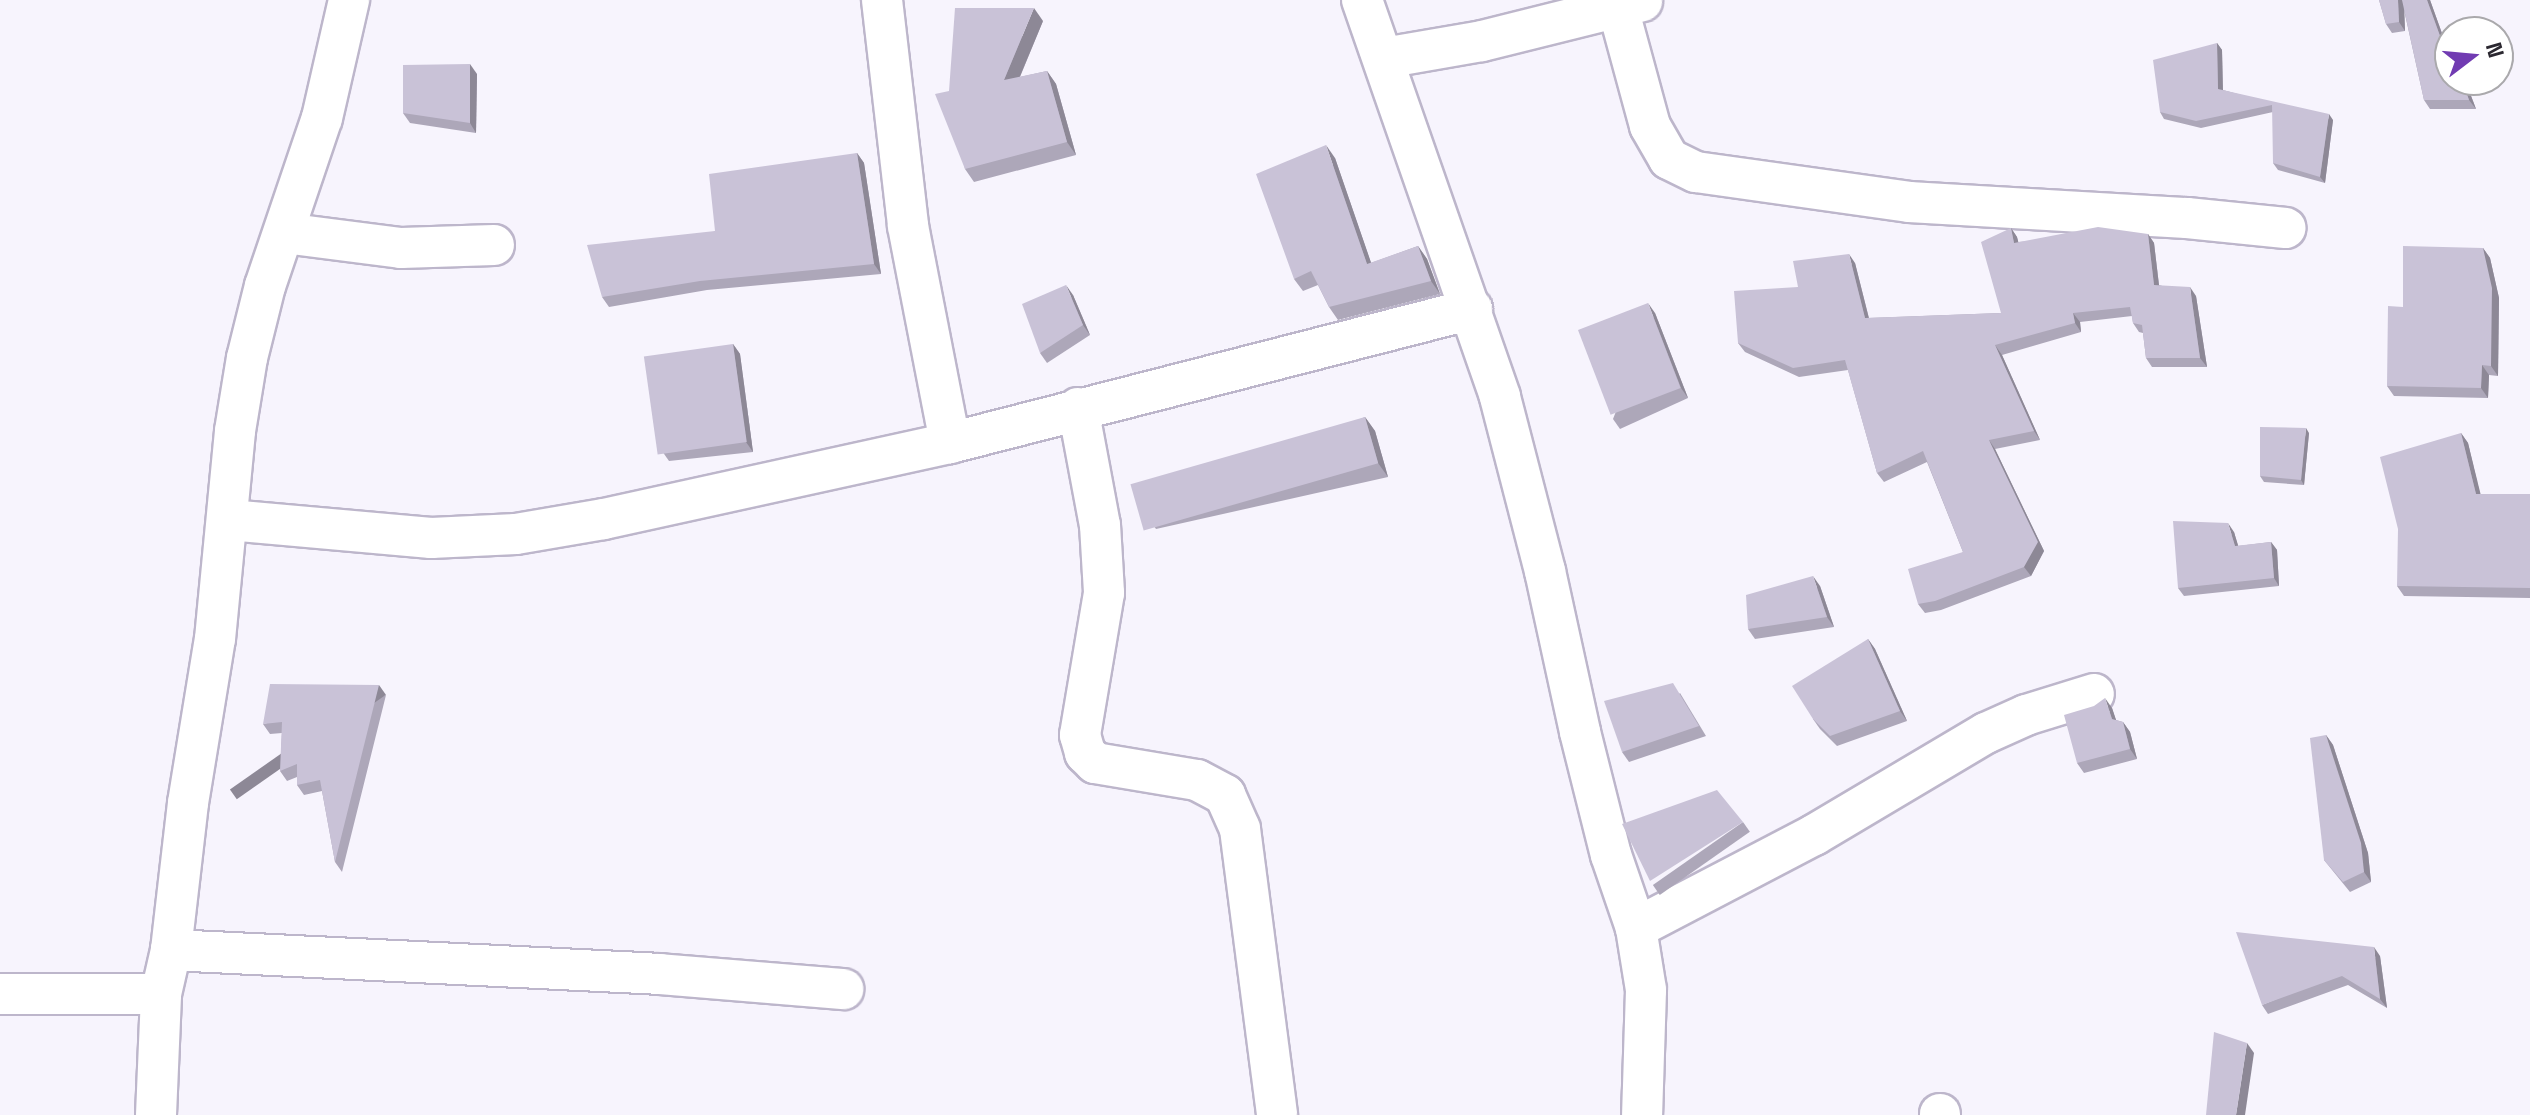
<!DOCTYPE html>
<style>
body{margin:0}
#map{position:relative;width:2530px;height:1115px;overflow:hidden;background:#f7f4fd;font-family:"Space Grotesk",sans-serif}
div>[style]{position:absolute}
[style*='--x']{left:calc(var(--x)*1px);top:calc(var(--y)*1px);width:calc(var(--w)*1px);rotate:calc(var(--a)*1deg)}
.roads{filter:drop-shadow(2px 0 #bdb6cb) drop-shadow(-2px 0 #bdb6cb) drop-shadow(0 2px #bdb6cb) drop-shadow(0 -2px #bdb6cb)}
.street>*{height:40px;margin:-20px;padding:0 20px;transform-origin:20px;border-radius:20px;background:#fff}
.wall>*{inset:0;background:#ada7b9;transform-origin:0 0}
.shaded-wall>*{inset:0;background:#8d8896;transform-origin:0 0}
.building>*{inset:0;background:#c9c2d7;transform-origin:0 0}
span{translate:-50% -50%;white-space:nowrap;text-align:center;line-height:1.15;-webkit-text-stroke:7px #fff;paint-order:stroke}
.north{position:absolute;left:2434px;top:16px;width:80px;height:80px;box-sizing:border-box;background:#fff;border:2px solid #aaa9ac;border-radius:50%;rotate:74deg;font-size:22px;font-weight:700;line-height:32px;text-align:center;color:#2b2830}
.north::after{content:'';display:block;margin:auto;width:28px;height:36px;background:#713bb2;clip-path:polygon(50% 0,100% 100%,50% 72%,0 100%)}
</style>
<div id="map">
<div class="roads">
<div class="street">
<i style="--x:882;--y:0;--w:227;--a:83.4"></i>
<i style="--x:908;--y:226;--w:221;--a:79"></i>
<i style="--x:1362;--y:0;--w:420;--a:70.8"></i>
<i style="--x:1500;--y:397;--w:180;--a:75.5"></i>
<i style="--x:1545;--y:571;--w:165;--a:77.7"></i>
<i style="--x:1580;--y:732;--w:127;--a:75.9"></i>
<i style="--x:1611;--y:855;--w:77;--a:71.1"></i>
<i style="--x:1636;--y:928;--w:63;--a:80.8"></i>
<i style="--x:1646;--y:990;--w:125;--a:91.8"></i>
<i style="--x:1618;--y:8;--w:122;--a:74.8"></i>
<i style="--x:1650;--y:126;--w:38;--a:60"></i>
<i style="--x:1669;--y:159;--w:30;--a:26"></i>
<i style="--x:1696;--y:172;--w:215;--a:8"></i>
<i style="--x:1909;--y:202;--w:278;--a:3.3"></i>
<i style="--x:2187;--y:218;--w:99;--a:5.8"></i>
<i style="--x:1384;--y:58;--w:99;--a:-9.8"></i>
<i style="--x:1482;--y:41;--w:165;--a:-14"></i>
<i style="--x:284;--y:233;--w:118;--a:7.3"></i>
<i style="--x:401;--y:248;--w:93;--a:-1.8"></i>
<i style="--x:1078;--y:408;--w:119;--a:79.4"></i>
<i style="--x:1100;--y:525;--w:68;--a:86.6"></i>
<i style="--x:1104;--y:593;--w:144;--a:99.6"></i>
<i style="--x:1080;--y:735;--w:19;--a:74"></i>
<i style="--x:1085;--y:753;--w:14;--a:45"></i>
<i style="--x:1095;--y:763;--w:103;--a:9.5"></i>
<i style="--x:1197;--y:780;--w:32;--a:28"></i>
<i style="--x:1225;--y:795;--w:37;--a:66"></i>
<i style="--x:1240;--y:829;--w:288;--a:82.6"></i>
<i style="--x:229;--y:520;--w:203;--a:5.1"></i>
<i style="--x:431;--y:538;--w:85;--a:-2.7"></i>
<i style="--x:516;--y:534;--w:89;--a:-9.7"></i>
<i style="--x:604;--y:519;--w:354;--a:-12.4"></i>
<i style="--x:950;--y:443;--w:539;--a:-14.4"></i>
<i style="--x:1636;--y:928;--w:201;--a:-27.6"></i>
<i style="--x:1814;--y:835;--w:200;--a:-30.7"></i>
<i style="--x:1986;--y:733;--w:44;--a:-24.2"></i>
<i style="--x:2026;--y:715;--w:71;--a:-17.2"></i>
<i style="--x:171;--y:950;--w:489;--a:2.8"></i>
<i style="--x:659;--y:974;--w:185;--a:4.7"></i>
<i style="--x:0;--y:994;--w:161;--a:0"></i>
<i style="--x:1940;--y:1114;--w:1;--a:90"></i>
<i style="--x:156;--y:1115;--w:121;--a:-87.6"></i>
<i style="--x:161;--y:994;--w:45;--a:-77.2"></i>
<i style="--x:171;--y:950;--w:148;--a:-83.4"></i>
<i style="--x:188;--y:803;--w:166;--a:-80.7"></i>
<i style="--x:215;--y:639;--w:209;--a:-84.5"></i>
<i style="--x:235;--y:431;--w:74;--a:-80.7"></i>
<i style="--x:247;--y:358;--w:74;--a:-76"></i>
<i style="--x:265;--y:286;--w:177;--a:-71.3"></i>
<i style="--x:322;--y:118;--w:121;--a:-77.1"></i>
</div>
</div>
<div class="wall">
<i style="clip-path:polygon(2379px 0,2430px 0,2447px 47px,2450px 47px,2450px 80px,2465px 80px,2476px 109px,2430px 109px,2424px 100px,2404px 10px,2405px 31px,2392px 33px,2386px 24px)"></i>
<i style="clip-path:polygon(1043px 21px,1020px 77px,1047px 71px,1056px 84px,1076px 155px,974px 182px,965px 169px,949px 91px)"></i>
<i style="clip-path:polygon(2217px 43px,2222px 50px,2223px 90px,2333px 120px,2325px 183px,2278px 170px,2273px 163px,2273px 112px,2201px 128px,2164px 119px,2160px 112px)"></i>
<i style="clip-path:polygon(477px 74px,476px 133px,410px 123px,403px 113px)"></i>
<i style="clip-path:polygon(857px 153px,864px 163px,881px 274px,707px 290px,609px 307px,602px 297px,715px 231px)"></i>
<i style="clip-path:polygon(1335px 158px,1371px 263px,1418px 246px,1427px 259px,1440px 294px,1338px 320px,1329px 307px,1318px 285px,1303px 291px,1294px 279px)"></i>
<i style="clip-path:polygon(2011px 228px,2017px 237px,2018px 242px,2148px 234px,2154px 243px,2159px 285px,2196px 296px,2207px 367px,2152px 367px,2146px 358px,2143px 333px,2139px 332px,2133px 323px,2132px 316px,2080px 322px,2081px 332px,2002px 355px,2040px 440px,1995px 449px,2044px 551px,2031px 576px,1941px 610px,1925px 613px,1918px 604px,1963px 552px,1927px 462px,1884px 482px,1877px 473px,1848px 370px,1799px 377px,1745px 352px,1738px 343px,1798px 287px,1855px 263px,1869px 318px,2001px 313px)"></i>
<i style="clip-path:polygon(2483px 248px,2490px 258px,2499px 298px,2498px 376px,2489px 375px,2488px 398px,2394px 396px,2387px 386px,2403px 307px)"></i>
<i style="clip-path:polygon(1073px 295px,1090px 335px,1047px 363px,1040px 353px)"></i>
<i style="clip-path:polygon(1655px 313px,1688px 398px,1620px 429px,1613px 419px)"></i>
<i style="clip-path:polygon(733px 344px,740px 354px,753px 452px,669px 461px,662px 451px)"></i>
<i style="clip-path:polygon(1365px 417px,1375px 431px,1388px 477px,1156px 529px,1146px 515px)"></i>
<i style="clip-path:polygon(2309px 433px,2304px 485px,2264px 482px,2260px 476px)"></i>
<i style="clip-path:polygon(2461px 433px,2468px 443px,2480px 494px,2530px 494px,2530px 598px,2404px 596px,2397px 586px)"></i>
<i style="clip-path:polygon(2234px 532px,2238px 546px,2271px 542px,2277px 550px,2279px 586px,2184px 596px,2178px 588px)"></i>
<i style="clip-path:polygon(1820px 586px,1834px 627px,1755px 639px,1748px 629px)"></i>
<i style="clip-path:polygon(1868px 639px,1875px 649px,1907px 721px,1837px 746px,1820px 729px,1813px 719px)"></i>
<i style="clip-path:polygon(1680px 693px,1706px 736px,1629px 762px,1622px 752px)"></i>
<i style="clip-path:polygon(386px 695px,342px 872px,335px 862px,322px 791px,304px 795px,297px 785px,297px 777px,287px 781px,280px 771px,282px 733px,270px 734px,263px 724px)"></i>
<i style="clip-path:polygon(2112px 708px,2116px 720px,2123px 722px,2130px 732px,2137px 759px,2084px 773px,2077px 763px)"></i>
<i style="clip-path:polygon(2326px 735px,2333px 745px,2368px 853px,2371px 882px,2350px 892px,2324px 860px)"></i>
<i style="left:1743px;top:822px;width:12px;height:110px;rotate:55deg"></i>
<i style="clip-path:polygon(2380px 956px,2387px 1008px,2348px 985px,2268px 1014px,2262px 1005px)"></i>
</div>
<div class="shaded-wall">
<i style="clip-path:polygon(2398px 0,2402px 0,2404px 3px,2405px 31px,2399px 22px)"></i>
<i style="clip-path:polygon(2427px 0,2430px 0,2450px 56px,2444px 47px)"></i>
<i style="clip-path:polygon(1034px 8px,1043px 21px,1013px 93px,1004px 80px)"></i>
<i style="clip-path:polygon(2217px 43px,2222px 50px,2223px 96px,2218px 89px)"></i>
<i style="clip-path:polygon(470px 64px,477px 74px,476px 133px,470px 123px)"></i>
<i style="clip-path:polygon(1047px 71px,1056px 84px,1076px 155px,1067px 142px)"></i>
<i style="clip-path:polygon(2462px 80px,2465px 80px,2476px 109px,2469px 100px)"></i>
<i style="clip-path:polygon(2329px 114px,2333px 120px,2325px 183px,2320px 177px)"></i>
<i style="clip-path:polygon(1326px 145px,1335px 158px,1376px 277px,1367px 264px)"></i>
<i style="clip-path:polygon(857px 153px,864px 163px,881px 274px,874px 264px)"></i>
<i style="clip-path:polygon(2011px 228px,2017px 237px,2021px 252px,2014px 243px)"></i>
<i style="clip-path:polygon(2148px 234px,2154px 243px,2160px 294px,2154px 285px)"></i>
<i style="clip-path:polygon(1418px 246px,1427px 259px,1440px 294px,1431px 281px)"></i>
<i style="clip-path:polygon(2483px 248px,2490px 258px,2499px 298px,2498px 376px,2491px 366px)"></i>
<i style="clip-path:polygon(1849px 254px,1855px 263px,1871px 327px,1865px 318px)"></i>
<i style="clip-path:polygon(1066px 285px,1073px 295px,1090px 335px,1083px 325px)"></i>
<i style="clip-path:polygon(2190px 287px,2196px 296px,2207px 367px,2200px 358px)"></i>
<i style="clip-path:polygon(1648px 303px,1655px 313px,1688px 398px,1681px 388px)"></i>
<i style="clip-path:polygon(2073px 313px,2080px 322px,2081px 332px,2075px 323px)"></i>
<i style="clip-path:polygon(733px 344px,740px 354px,753px 452px,746px 442px)"></i>
<i style="clip-path:polygon(1995px 345px,2002px 355px,2040px 440px,2034px 431px)"></i>
<i style="clip-path:polygon(2482px 365px,2489px 375px,2488px 398px,2481px 388px)"></i>
<i style="clip-path:polygon(1365px 417px,1375px 431px,1388px 477px,1378px 463px)"></i>
<i style="clip-path:polygon(2306px 428px,2309px 433px,2304px 485px,2301px 480px)"></i>
<i style="clip-path:polygon(2461px 433px,2468px 443px,2483px 504px,2476px 494px)"></i>
<i style="clip-path:polygon(1989px 440px,1995px 449px,2044px 551px,2031px 576px,2024px 567px)"></i>
<i style="clip-path:polygon(2228px 523px,2234px 532px,2241px 555px,2235px 546px)"></i>
<i style="clip-path:polygon(2271px 542px,2277px 550px,2279px 586px,2274px 578px)"></i>
<i style="clip-path:polygon(1813px 576px,1820px 586px,1834px 627px,1827px 617px)"></i>
<i style="clip-path:polygon(1868px 639px,1875px 649px,1907px 721px,1900px 711px)"></i>
<i style="left:379px;top:685px;width:12px;height:182px;rotate:55deg"></i>
<i style="clip-path:polygon(2105px 698px,2112px 708px,2119px 729px,2112px 719px)"></i>
<i style="clip-path:polygon(2123px 722px,2130px 732px,2137px 759px,2130px 749px)"></i>
<i style="clip-path:polygon(2326px 735px,2333px 745px,2368px 853px,2371px 882px,2364px 872px)"></i>
<i style="clip-path:polygon(2374px 947px,2380px 956px,2387px 1008px,2380px 999px)"></i>
<i style="clip-path:polygon(2247px 1043px,2254px 1053px,2245px 1115px,2236px 1115px)"></i>
</div>
<div class="building">
<i style="clip-path:polygon(2379px 0,2398px 0,2399px 22px,2386px 24px)"></i>
<i style="clip-path:polygon(2402px 0,2427px 0,2444px 47px,2450px 48px,2450px 80px,2462px 80px,2469px 100px,2424px 100px)"></i>
<i style="clip-path:polygon(955px 8px,1034px 8px,1004px 80px,1047px 71px,1067px 142px,965px 169px,935px 94px,949px 91px)"></i>
<i style="clip-path:polygon(2217px 43px,2218px 89px,2329px 114px,2320px 177px,2273px 163px,2272px 105px,2196px 121px,2160px 112px,2153px 60px)"></i>
<i style="clip-path:polygon(470px 64px,470px 123px,403px 113px,403px 65px)"></i>
<i style="clip-path:polygon(1326px 145px,1367px 264px,1418px 246px,1431px 281px,1329px 307px,1311px 271px,1294px 279px,1256px 174px)"></i>
<i style="clip-path:polygon(857px 153px,874px 264px,700px 281px,602px 297px,587px 245px,715px 231px,709px 174px)"></i>
<i style="clip-path:polygon(2098px 227px,2148px 234px,2154px 285px,2190px 287px,2200px 358px,2146px 358px,2142px 325px,2133px 323px,2130px 307px,2073px 313px,2075px 323px,1995px 345px,2034px 431px,1989px 440px,2038px 542px,2024px 567px,1935px 601px,1918px 604px,1908px 569px,1963px 552px,1923px 451px,1877px 473px,1845px 360px,1793px 368px,1738px 343px,1734px 291px,1798px 287px,1793px 261px,1849px 254px,1865px 318px,2001px 313px,1981px 242px,2011px 228px,2014px 243px)"></i>
<i style="clip-path:polygon(2403px 246px,2483px 248px,2492px 288px,2491px 366px,2482px 365px,2481px 388px,2387px 386px,2388px 306px,2403px 307px)"></i>
<i style="clip-path:polygon(1066px 285px,1083px 325px,1040px 353px,1022px 304px)"></i>
<i style="left:1648px;top:303px;width:91px;height:75px;rotate:69deg"></i>
<i style="left:733px;top:344px;width:99px;height:90px;rotate:82deg"></i>
<i style="left:1365px;top:417px;width:48px;height:244px;rotate:74deg"></i>
<i style="clip-path:polygon(2260px 427px,2306px 428px,2301px 480px,2260px 476px)"></i>
<i style="clip-path:polygon(2461px 433px,2476px 494px,2530px 494px,2530px 588px,2397px 586px,2398px 529px,2380px 457px)"></i>
<i style="clip-path:polygon(2173px 521px,2228px 523px,2235px 546px,2271px 542px,2274px 578px,2178px 588px)"></i>
<i style="clip-path:polygon(1813px 576px,1827px 617px,1748px 629px,1746px 595px)"></i>
<i style="clip-path:polygon(1868px 639px,1900px 711px,1830px 736px,1813px 719px,1792px 686px)"></i>
<i style="clip-path:polygon(1673px 683px,1699px 726px,1622px 752px,1604px 701px)"></i>
<i style="clip-path:polygon(270px 684px,379px 685px,335px 862px,320px 780px,297px 785px,297px 764px,280px 771px,282px 722px,263px 724px)"></i>
<i style="clip-path:polygon(2105px 698px,2112px 719px,2123px 722px,2130px 749px,2077px 763px,2064px 715px,2094px 706px)"></i>
<i style="clip-path:polygon(2326px 735px,2361px 843px,2364px 872px,2343px 882px,2324px 860px,2310px 738px)"></i>
<i style="clip-path:polygon(1717px 790px,1743px 822px,1650px 881px,1622px 824px)"></i>
<i style="clip-path:polygon(2236px 932px,2374px 947px,2380px 999px,2342px 976px,2262px 1005px)"></i>
<i style="clip-path:polygon(2214px 1032px,2247px 1043px,2236px 1115px,2206px 1115px)"></i>
</div>
<div class="north">N</div>
</div>
